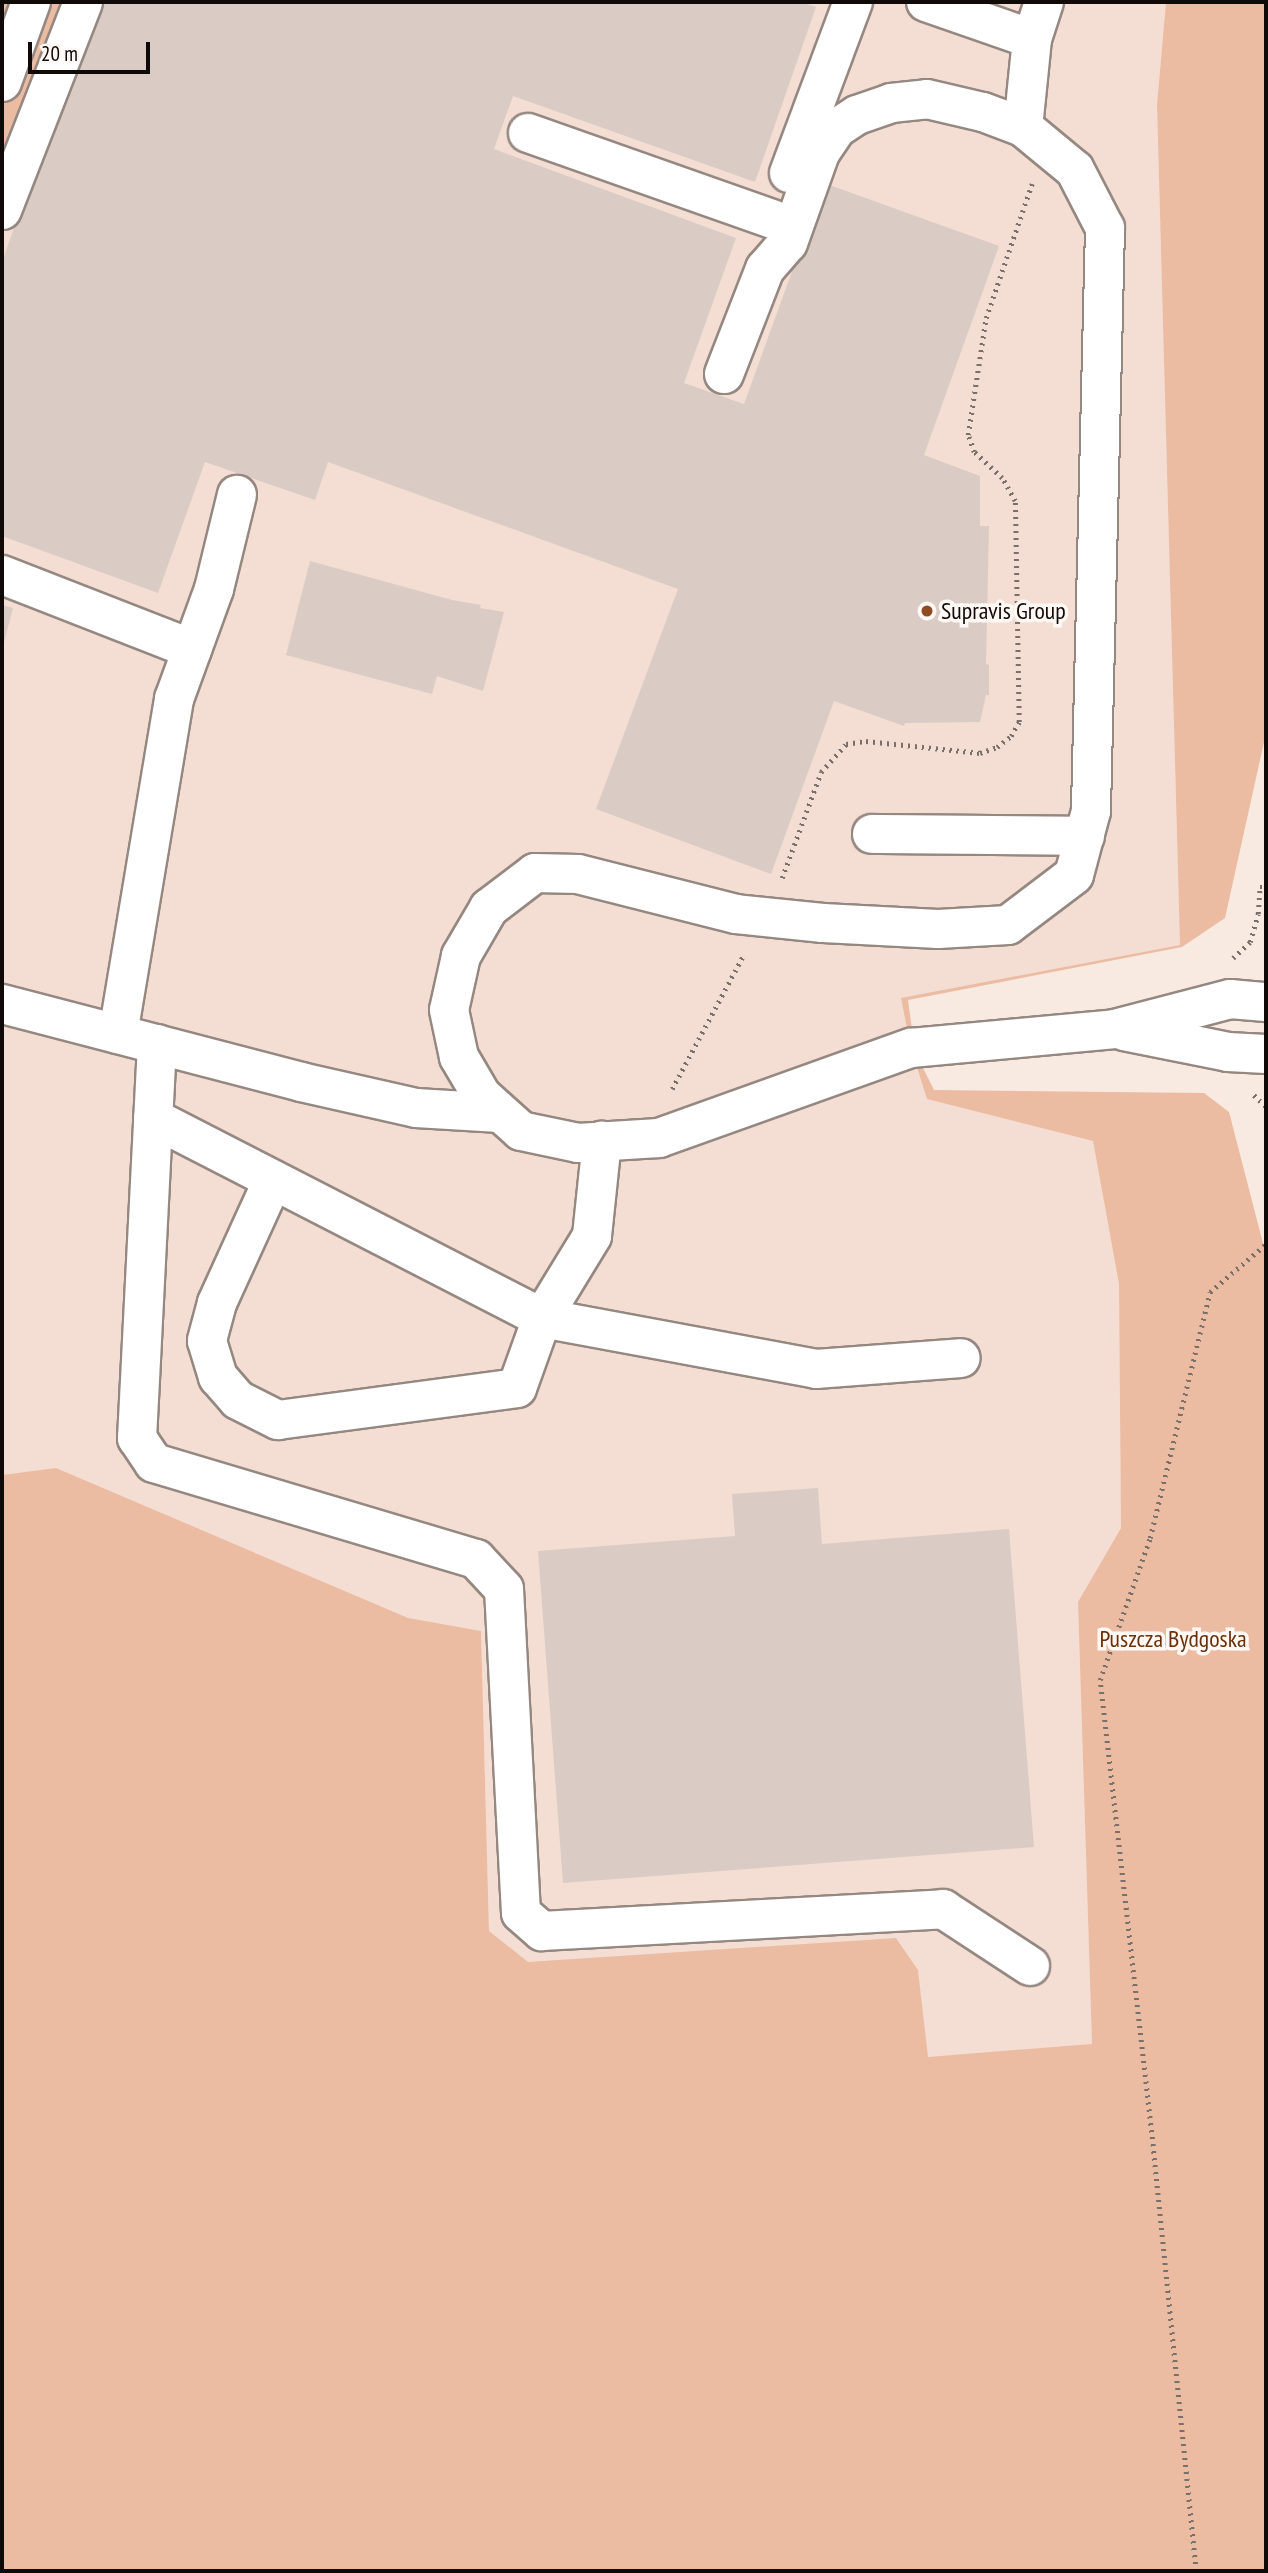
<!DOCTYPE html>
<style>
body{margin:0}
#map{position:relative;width:1268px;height:2573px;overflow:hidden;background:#f8e9e1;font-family:"PT Sans Narrow",sans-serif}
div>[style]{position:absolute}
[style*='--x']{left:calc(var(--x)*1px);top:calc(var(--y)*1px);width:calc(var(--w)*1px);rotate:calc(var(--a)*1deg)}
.built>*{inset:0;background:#f4ddd2}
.green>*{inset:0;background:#ebbba2}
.building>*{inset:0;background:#daccc4}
.path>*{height:4.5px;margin-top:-2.25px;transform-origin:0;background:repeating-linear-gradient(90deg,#7a706b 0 2px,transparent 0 7px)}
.roads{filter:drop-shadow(2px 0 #958881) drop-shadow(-2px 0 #958881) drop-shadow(0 2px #958881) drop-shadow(0 -2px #958881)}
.minor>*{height:38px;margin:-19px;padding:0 19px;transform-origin:19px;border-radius:19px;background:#fff}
.dots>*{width:19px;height:19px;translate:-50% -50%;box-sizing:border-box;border:4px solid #fff8f5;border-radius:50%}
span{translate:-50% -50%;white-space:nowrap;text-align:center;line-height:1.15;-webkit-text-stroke:7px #fff8f5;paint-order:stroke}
.poi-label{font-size:24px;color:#0f0a08}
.left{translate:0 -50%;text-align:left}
.park-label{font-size:24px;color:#6a3008}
.frame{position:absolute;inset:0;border:4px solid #0f0a08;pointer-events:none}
.scale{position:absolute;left:28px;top:42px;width:122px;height:32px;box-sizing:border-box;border:4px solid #0f0a08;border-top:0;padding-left:9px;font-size:21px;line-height:24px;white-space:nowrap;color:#0f0a08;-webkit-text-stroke:5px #fff8f5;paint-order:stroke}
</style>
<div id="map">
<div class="built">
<i style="clip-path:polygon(60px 2px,1166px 2px,1157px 105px,1180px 945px,902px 998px,927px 1099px,1093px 1141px,1119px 1284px,1121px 1528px,1078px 1602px,1092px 2045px,927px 2057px,918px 1970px,896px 1938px,528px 1963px,489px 1931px,481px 1631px,408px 1619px,56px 1468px,2px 1475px,2px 166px)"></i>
</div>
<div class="green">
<i style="clip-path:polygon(2px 2px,60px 2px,2px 166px)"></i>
<i style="clip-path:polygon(1166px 2px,1266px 2px,1266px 733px,1225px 918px,1182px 947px,908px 1000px,915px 1052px,934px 1090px,1204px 1093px,1229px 1112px,1266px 1255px,1266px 2571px,2px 2571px,2px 1475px,56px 1468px,408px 1618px,481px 1631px,489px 1931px,528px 1962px,896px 1938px,918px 1970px,928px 2057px,1092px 2044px,1078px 1602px,1121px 1528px,1119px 1284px,1093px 1141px,927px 1099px,911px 1048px,901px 998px,1180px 945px,1157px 105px)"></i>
</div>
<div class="building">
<i style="clip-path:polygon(94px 2px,801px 2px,816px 7px,755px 182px,513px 96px,494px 149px,736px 238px,684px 383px,744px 404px,824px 183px,999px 246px,924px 455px,980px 476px,980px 526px,989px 526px,986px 664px,989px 665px,989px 695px,986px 695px,980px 722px,905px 723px,904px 726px,834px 701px,771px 874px,596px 809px,678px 589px,328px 462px,315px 500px,205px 462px,158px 593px,2px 536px,2px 262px)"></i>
<i style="clip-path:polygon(310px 561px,452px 600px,481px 605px,480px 608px,504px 612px,483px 691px,437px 676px,432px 694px,286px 655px)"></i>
<i style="clip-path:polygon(2px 605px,13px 608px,3px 646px,2px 646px)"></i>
<i style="clip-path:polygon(818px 1488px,822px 1544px,1009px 1529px,1034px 1847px,563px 1883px,538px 1551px,735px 1536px,732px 1494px)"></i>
</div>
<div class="path">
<i style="--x:782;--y:878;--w:113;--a:-69.8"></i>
<i style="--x:821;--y:772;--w:38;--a:-48"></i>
<i style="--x:846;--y:744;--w:20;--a:-9"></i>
<i style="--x:866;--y:741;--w:115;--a:6"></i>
<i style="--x:980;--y:753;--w:18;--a:-19"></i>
<i style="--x:997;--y:747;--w:18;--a:-38"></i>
<i style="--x:1011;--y:736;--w:16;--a:-60"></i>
<i style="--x:1019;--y:722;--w:221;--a:-91"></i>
<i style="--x:1015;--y:501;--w:26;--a:-119"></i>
<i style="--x:1002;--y:478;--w:38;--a:-137"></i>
<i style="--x:974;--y:452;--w:18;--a:-109"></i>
<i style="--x:968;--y:435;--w:118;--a:-81.3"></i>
<i style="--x:986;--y:318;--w:142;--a:-71.1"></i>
<i style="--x:1233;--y:958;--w:23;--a:-43"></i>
<i style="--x:1250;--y:942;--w:29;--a:-74"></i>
<i style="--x:1258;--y:914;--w:27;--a:-86"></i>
<i style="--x:1260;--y:887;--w:6;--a:0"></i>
<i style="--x:672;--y:1089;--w:153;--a:-61.9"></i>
<i style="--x:1254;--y:1095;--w:16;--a:43"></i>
<i style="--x:1196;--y:2571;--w:427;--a:-95.8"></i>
<i style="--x:1153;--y:2146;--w:469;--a:-96.5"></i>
<i style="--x:1100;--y:1680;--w:151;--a:-70.6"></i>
<i style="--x:1150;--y:1538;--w:253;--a:-76.3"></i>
<i style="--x:1210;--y:1292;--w:74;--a:-40.6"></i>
</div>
<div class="roads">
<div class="minor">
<i style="--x:926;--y:2;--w:112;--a:19.2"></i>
<i style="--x:1044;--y:2;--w:39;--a:108"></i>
<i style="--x:1032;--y:39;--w:88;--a:95.8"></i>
<i style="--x:1023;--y:127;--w:67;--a:39.6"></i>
<i style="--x:1075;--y:170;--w:65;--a:62.7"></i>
<i style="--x:1105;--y:228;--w:583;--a:91.38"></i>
<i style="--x:1091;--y:811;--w:66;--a:104.9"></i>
<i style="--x:1074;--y:875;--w:83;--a:142.9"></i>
<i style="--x:1008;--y:925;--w:70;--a:176.7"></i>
<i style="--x:938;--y:929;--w:115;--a:-177"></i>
<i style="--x:823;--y:923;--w:87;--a:-174.1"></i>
<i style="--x:736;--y:914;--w:163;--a:-165.8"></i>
<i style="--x:578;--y:874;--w:43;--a:-178.7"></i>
<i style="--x:535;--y:873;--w:58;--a:142.7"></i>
<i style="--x:489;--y:908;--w:56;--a:120.3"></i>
<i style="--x:461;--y:956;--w:55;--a:102.5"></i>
<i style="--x:449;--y:1010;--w:48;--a:78"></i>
<i style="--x:459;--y:1057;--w:45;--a:59.5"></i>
<i style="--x:482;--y:1096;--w:52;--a:41.9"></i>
<i style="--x:521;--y:1131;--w:58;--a:11.9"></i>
<i style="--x:578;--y:1143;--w:81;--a:-3.5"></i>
<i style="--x:659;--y:1138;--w:268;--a:-19.7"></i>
<i style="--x:911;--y:1048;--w:205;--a:-5.3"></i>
<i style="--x:1115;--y:1029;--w:119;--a:-14.6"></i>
<i style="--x:1230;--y:999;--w:36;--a:5"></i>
<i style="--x:2;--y:82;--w:85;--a:-70.1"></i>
<i style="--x:528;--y:133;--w:259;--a:19.4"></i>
<i style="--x:789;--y:173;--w:183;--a:-69.5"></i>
<i style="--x:2;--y:210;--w:223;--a:-68.7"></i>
<i style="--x:724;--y:374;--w:113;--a:-68.7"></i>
<i style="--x:765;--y:269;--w:35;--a:-49"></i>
<i style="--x:788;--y:243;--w:96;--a:-70.4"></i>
<i style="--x:820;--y:153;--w:30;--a:-56"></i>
<i style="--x:837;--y:128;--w:24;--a:-33"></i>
<i style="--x:857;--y:115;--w:36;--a:-19"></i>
<i style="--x:891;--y:103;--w:36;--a:-6"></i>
<i style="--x:927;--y:99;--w:57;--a:13.1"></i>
<i style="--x:983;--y:112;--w:43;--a:20.6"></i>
<i style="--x:2;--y:575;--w:204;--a:21.3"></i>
<i style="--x:872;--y:834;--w:213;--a:0.5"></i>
<i style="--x:2;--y:1004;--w:309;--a:14.6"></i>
<i style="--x:301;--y:1082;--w:118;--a:12.7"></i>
<i style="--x:416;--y:1108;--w:84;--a:3.4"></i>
<i style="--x:1124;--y:1031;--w:106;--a:11.4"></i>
<i style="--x:1228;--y:1052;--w:38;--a:3"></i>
<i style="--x:118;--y:1034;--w:340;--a:-80.5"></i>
<i style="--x:174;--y:699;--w:117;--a:-70"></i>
<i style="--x:214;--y:589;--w:97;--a:-76.3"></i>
<i style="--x:157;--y:1044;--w:395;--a:92.9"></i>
<i style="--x:137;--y:1438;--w:30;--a:56"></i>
<i style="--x:154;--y:1463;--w:336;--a:16.6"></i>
<i style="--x:476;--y:1559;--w:41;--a:47"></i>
<i style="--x:504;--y:1589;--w:324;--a:87"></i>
<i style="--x:521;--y:1913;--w:28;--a:41"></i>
<i style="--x:542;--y:1931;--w:402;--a:-3.1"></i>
<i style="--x:943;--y:1909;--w:104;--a:33.2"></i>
<i style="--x:153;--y:1118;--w:437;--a:27.2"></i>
<i style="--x:542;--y:1318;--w:279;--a:10.5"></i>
<i style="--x:816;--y:1369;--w:145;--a:-4.3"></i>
<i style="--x:273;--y:1180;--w:135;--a:114.5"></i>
<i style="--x:217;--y:1303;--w:39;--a:105"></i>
<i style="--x:207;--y:1341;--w:38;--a:73"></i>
<i style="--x:218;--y:1377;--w:30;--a:49"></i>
<i style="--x:238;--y:1400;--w:45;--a:26.6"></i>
<i style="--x:278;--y:1420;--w:241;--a:-7.6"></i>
<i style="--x:517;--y:1388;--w:74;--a:-70.3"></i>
<i style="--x:542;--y:1318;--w:96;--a:-58.6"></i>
<i style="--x:592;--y:1236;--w:96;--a:-84"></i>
</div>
</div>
<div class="dots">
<i style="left:927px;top:611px;background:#904b22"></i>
</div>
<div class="poi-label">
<span class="left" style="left:941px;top:611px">Supravis Group</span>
</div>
<div class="park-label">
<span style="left:1173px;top:1639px">Puszcza Bydgoska</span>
</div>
<div class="frame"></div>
<div class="scale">20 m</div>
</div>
